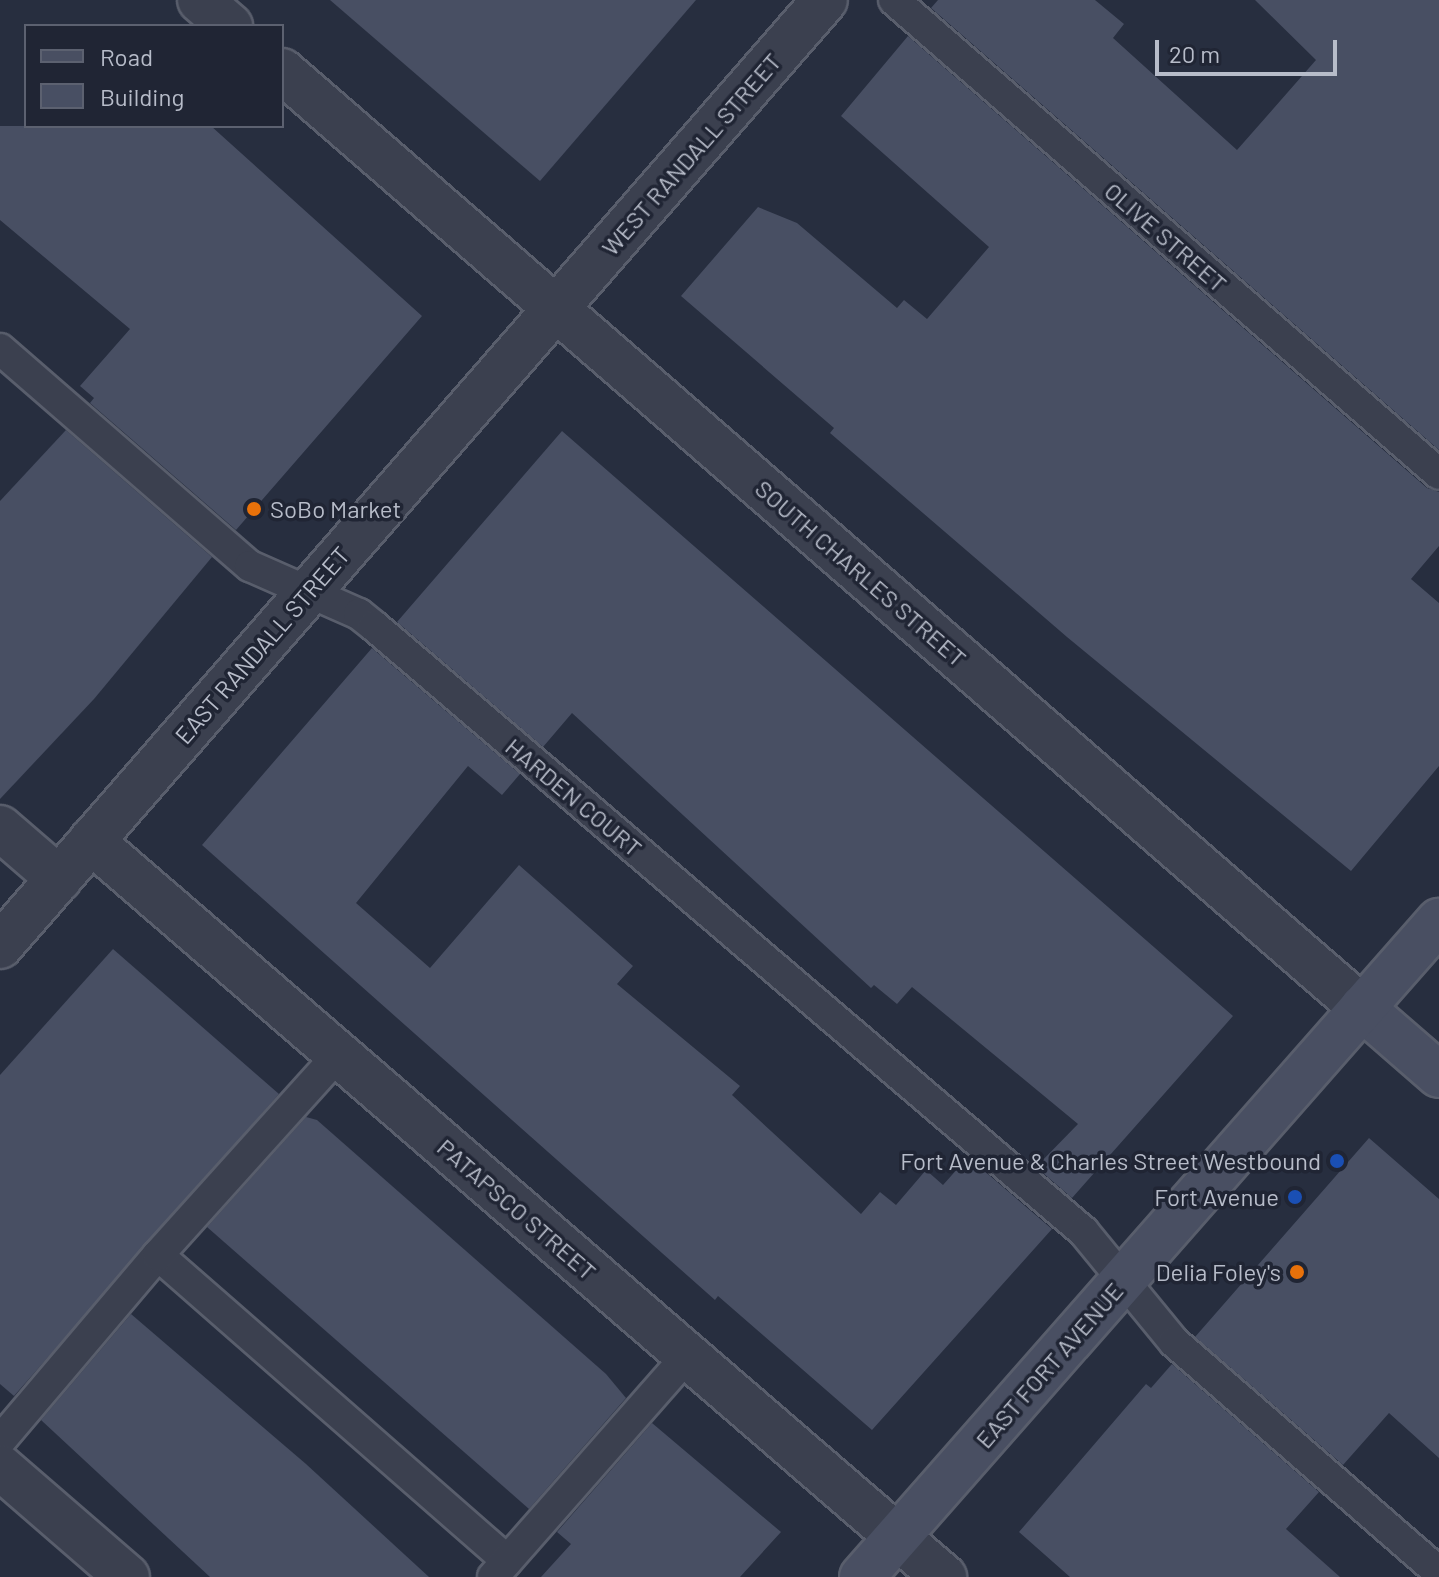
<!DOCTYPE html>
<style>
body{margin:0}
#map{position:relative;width:1439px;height:1577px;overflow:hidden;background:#272e3f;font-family:Barlow,sans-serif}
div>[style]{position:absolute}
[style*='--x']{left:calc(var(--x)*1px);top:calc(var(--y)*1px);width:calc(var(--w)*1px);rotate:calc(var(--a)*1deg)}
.building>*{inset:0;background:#484f63}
.roads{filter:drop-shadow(2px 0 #595e6c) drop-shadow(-2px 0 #595e6c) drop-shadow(0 2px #595e6c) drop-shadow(0 -2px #595e6c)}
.lane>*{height:30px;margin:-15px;padding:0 15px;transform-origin:15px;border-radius:15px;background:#3b404f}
.street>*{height:44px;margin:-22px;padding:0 22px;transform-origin:22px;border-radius:22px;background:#3b404f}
.secondary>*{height:44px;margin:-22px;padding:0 22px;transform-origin:22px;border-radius:22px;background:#494f62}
.dots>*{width:22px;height:22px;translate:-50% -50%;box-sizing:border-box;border:4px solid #202534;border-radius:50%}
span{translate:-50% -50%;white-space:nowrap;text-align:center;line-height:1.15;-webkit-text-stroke:7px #202534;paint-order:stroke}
.street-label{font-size:24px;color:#b7bcc9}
.poi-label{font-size:24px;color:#b7bcc9}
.left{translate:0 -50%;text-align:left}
.right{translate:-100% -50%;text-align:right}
.legend{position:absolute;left:24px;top:24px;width:260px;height:104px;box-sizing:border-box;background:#202534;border:2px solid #5c6170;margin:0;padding:10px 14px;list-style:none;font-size:24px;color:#b7bcc9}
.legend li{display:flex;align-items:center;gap:16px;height:40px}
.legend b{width:40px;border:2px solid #5c6170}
.scale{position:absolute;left:1155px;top:40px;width:182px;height:36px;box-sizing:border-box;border:4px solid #b7bcc9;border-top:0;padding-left:10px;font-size:24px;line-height:28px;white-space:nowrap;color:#b7bcc9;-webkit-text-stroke:6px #202534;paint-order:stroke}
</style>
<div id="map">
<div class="building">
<i style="clip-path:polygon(330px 0,696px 0,540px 181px)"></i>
<i style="clip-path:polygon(938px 0,1095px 0,1124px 24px,1113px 38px,1237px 150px,1316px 60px,1255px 0,1439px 0,1439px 450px,931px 8px)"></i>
<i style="clip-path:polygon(908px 36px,1427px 488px,1439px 492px,1439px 546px,1411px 579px,1439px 603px,1439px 766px,1351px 871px,1067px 637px,830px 433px,834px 428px,681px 296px,758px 207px,797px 223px,897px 308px,904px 300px,927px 319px,989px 247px,841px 116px)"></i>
<i style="clip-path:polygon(0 126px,211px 126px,422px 316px,236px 530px,90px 403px,94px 398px,80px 386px,130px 329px,0 220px)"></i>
<i style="clip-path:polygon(66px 430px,212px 557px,94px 699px,0 799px,0 501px)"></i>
<i style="clip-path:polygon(562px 431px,1233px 1016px,1072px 1198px,1036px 1167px,1078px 1124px,912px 987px,897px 1004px,874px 985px,871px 988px,572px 713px,543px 747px,397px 622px)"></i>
<i style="clip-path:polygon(372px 648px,520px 774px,502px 795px,468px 766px,356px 903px,430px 968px,519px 865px,633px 966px,617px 984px,740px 1086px,732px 1095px,861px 1214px,880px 1192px,896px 1205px,926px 1170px,943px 1185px,968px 1157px,1052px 1229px,872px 1430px,718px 1296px,715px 1300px,202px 845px)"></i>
<i style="clip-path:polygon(113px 949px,279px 1094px,14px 1396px,0 1384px,0 1075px)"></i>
<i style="clip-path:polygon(306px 1117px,317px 1120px,606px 1374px,626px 1398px,529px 1509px,207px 1227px)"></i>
<i style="clip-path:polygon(1369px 1138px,1439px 1199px,1439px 1458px,1389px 1413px,1343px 1465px,1195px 1337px)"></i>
<i style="clip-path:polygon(131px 1314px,306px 1464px,429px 1577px,210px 1577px,41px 1420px)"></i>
<i style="clip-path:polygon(1172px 1364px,1319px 1492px,1286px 1529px,1340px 1577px,1070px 1577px,1019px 1532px,1146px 1384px,1151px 1388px)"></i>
<i style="clip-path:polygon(652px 1423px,781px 1532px,740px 1577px,541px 1577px,571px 1544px,557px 1532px)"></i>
</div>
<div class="roads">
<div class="lane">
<i style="--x:894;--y:0;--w:722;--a:41.01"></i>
<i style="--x:0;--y:349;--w:331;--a:41"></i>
<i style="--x:250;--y:566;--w:119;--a:23.8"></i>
<i style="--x:359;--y:614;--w:19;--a:39"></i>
<i style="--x:374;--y:626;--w:933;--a:40.48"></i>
<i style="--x:1084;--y:1232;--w:142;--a:50.7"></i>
<i style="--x:1174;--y:1342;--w:351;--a:41"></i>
<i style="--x:158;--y:1255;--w:464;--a:41.2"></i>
<i style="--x:0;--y:1441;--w:244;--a:-49.7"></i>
<i style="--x:158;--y:1255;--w:269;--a:-48"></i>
<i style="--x:493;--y:1577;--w:294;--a:-48.7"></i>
</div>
<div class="street">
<i style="--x:200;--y:0;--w:40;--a:41"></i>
<i style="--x:282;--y:71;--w:1430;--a:40.94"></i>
<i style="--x:0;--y:828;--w:78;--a:40.8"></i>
<i style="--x:91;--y:841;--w:1127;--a:40.79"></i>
<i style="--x:0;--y:946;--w:1255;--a:-48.91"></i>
<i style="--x:0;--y:1467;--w:168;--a:40.9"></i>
</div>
<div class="secondary">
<i style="--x:1362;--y:1008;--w:102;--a:41"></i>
<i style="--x:862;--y:1577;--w:874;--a:-48.67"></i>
</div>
</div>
<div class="dots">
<i style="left:254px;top:509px;background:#e8710a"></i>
<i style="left:1337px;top:1161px;background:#1a4fb4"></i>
<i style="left:1295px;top:1197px;background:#1a4fb4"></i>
<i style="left:1297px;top:1272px;background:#e8710a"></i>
</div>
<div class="street-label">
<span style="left:691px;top:154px;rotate:-49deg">WEST RANDALL STREET</span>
<span style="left:1166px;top:237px;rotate:41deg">OLIVE STREET</span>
<span style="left:861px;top:573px;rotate:41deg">SOUTH CHARLES STREET</span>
<span style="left:262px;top:645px;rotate:-49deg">EAST RANDALL STREET</span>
<span style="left:574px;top:797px;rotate:40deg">HARDEN COURT</span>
<span style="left:517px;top:1209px;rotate:41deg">PATAPSCO STREET</span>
<span style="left:1049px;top:1365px;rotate:-49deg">EAST FORT AVENUE</span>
</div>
<div class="poi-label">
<span class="left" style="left:270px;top:509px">SoBo Market</span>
<span class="right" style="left:1321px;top:1161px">Fort Avenue &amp; Charles Street Westbound</span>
<span class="right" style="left:1279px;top:1197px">Fort Avenue</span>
<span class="right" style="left:1281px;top:1272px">Delia Foley's</span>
</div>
<ul class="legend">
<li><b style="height:10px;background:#494f62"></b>Road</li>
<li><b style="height:22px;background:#484f63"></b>Building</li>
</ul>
<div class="scale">20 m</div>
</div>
